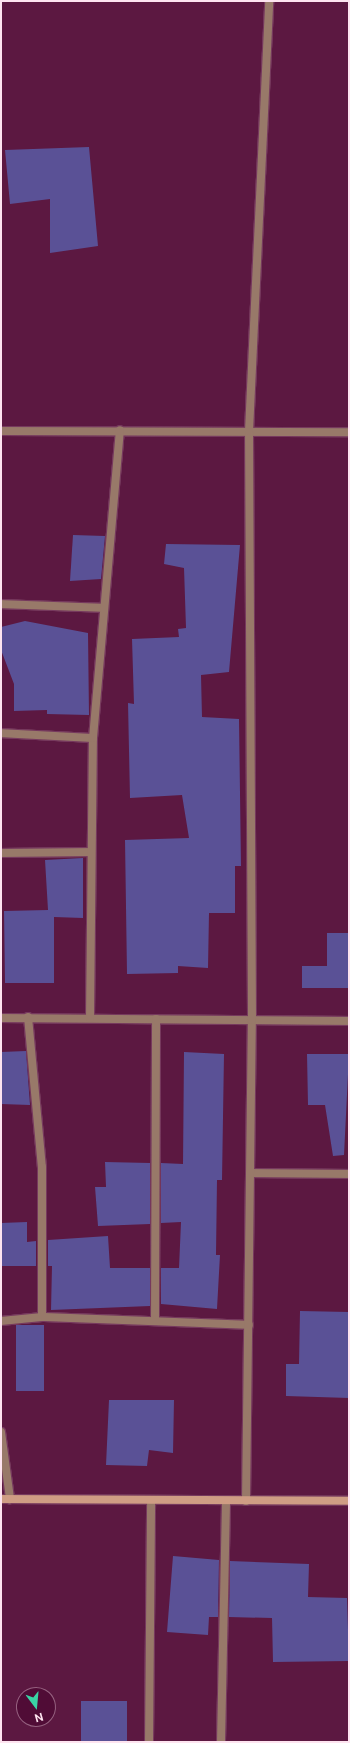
<!DOCTYPE html>
<style>
body{margin:0}
#map{position:relative;width:350px;height:1743px;overflow:hidden;background:#5c1841;font-family:"Public Sans",sans-serif}
div>[style]{position:absolute}
[style*='--x']{left:calc(var(--x)*1px);top:calc(var(--y)*1px);width:calc(var(--w)*1px);rotate:calc(var(--a)*1deg)}
.building>*{inset:0;background:#5a5196;transform-origin:0 0}
.roads{filter:drop-shadow(1px 0 #76395d) drop-shadow(-1px 0 #76395d) drop-shadow(0 1px #76395d) drop-shadow(0 -1px #76395d)}
.street>*{height:8px;margin:-4px;padding:0 4px;transform-origin:4px;border-radius:4px;background:#987969}
.secondary>*{height:8px;margin:-4px;padding:0 4px;transform-origin:4px;border-radius:4px;background:#cf9d84}
span{translate:-50% -50%;white-space:nowrap;text-align:center;line-height:1.15;-webkit-text-stroke:3.5px #500c36;paint-order:stroke}
.frame{position:absolute;inset:0;border:2px solid #fee4f0;pointer-events:none}
.north{position:absolute;left:16px;top:1687px;width:40px;height:40px;box-sizing:border-box;background:#500c36;border:1px solid #966280;border-radius:50%;rotate:164deg;font-size:11px;font-weight:700;line-height:16px;text-align:center;color:#fee4f0}
.north::after{content:'';display:block;margin:auto;width:14px;height:18px;background:#3ad4a5;clip-path:polygon(50% 0,100% 100%,50% 72%,0 100%)}
</style>
<div id="map">
<div class="building">
<i style="clip-path:polygon(89px 147px,98px 246px,50px 253px,50px 199px,10px 204px,5px 150px)"></i>
<i style="clip-path:polygon(73px 535px,105px 536px,101px 579px,70px 581px)"></i>
<i style="clip-path:polygon(166px 544px,240px 545px,229px 672px,201px 675px,202px 717px,239px 719px,241px 866px,235px 866px,235px 913px,209px 913px,208px 968px,178px 966px,178px 973px,127px 974px,125px 840px,189px 838px,182px 795px,130px 798px,128px 703px,134px 704px,132px 639px,179px 637px,178px 629px,186px 628px,184px 568px,164px 564px)"></i>
<i style="clip-path:polygon(25px 621px,88px 633px,89px 715px,47px 714px,47px 710px,14px 711px,14px 684px,1px 650px,1px 627px)"></i>
<i style="clip-path:polygon(83px 858px,83px 918px,54px 917px,54px 983px,5px 983px,4px 911px,48px 910px,45px 860px)"></i>
<i style="clip-path:polygon(327px 933px,349px 933px,349px 988px,302px 988px,302px 966px,327px 966px)"></i>
<i style="clip-path:polygon(26px 1051px,30px 1105px,1px 1104px,1px 1052px)"></i>
<i style="clip-path:polygon(184px 1052px,224px 1054px,222px 1180px,217px 1180px,216px 1255px,220px 1255px,217px 1309px,161px 1304px,161px 1268px,179px 1268px,181px 1222px,161px 1223px,161px 1163px,183px 1164px)"></i>
<i style="clip-path:polygon(307px 1054px,349px 1054px,344px 1155px,333px 1156px,325px 1105px,308px 1105px)"></i>
<i style="clip-path:polygon(105px 1162px,150px 1163px,150px 1224px,98px 1226px,95px 1187px,106px 1187px)"></i>
<i style="clip-path:polygon(27px 1222px,27px 1242px,36px 1241px,36px 1266px,1px 1266px,1px 1223px)"></i>
<i style="clip-path:polygon(108px 1236px,110px 1268px,150px 1268px,150px 1306px,51px 1310px,52px 1266px,48px 1266px,48px 1240px)"></i>
<i style="clip-path:polygon(300px 1311px,349px 1312px,349px 1398px,286px 1396px,286px 1364px,299px 1364px)"></i>
<i style="left:44px;top:1325px;width:66px;height:28px;rotate:90deg"></i>
<i style="clip-path:polygon(109px 1400px,174px 1400px,173px 1453px,149px 1450px,147px 1466px,106px 1465px)"></i>
<i style="clip-path:polygon(173px 1556px,219px 1560px,218px 1617px,209px 1617px,208px 1635px,167px 1632px)"></i>
<i style="clip-path:polygon(230px 1561px,309px 1564px,308px 1597px,347px 1598px,349px 1661px,273px 1662px,272px 1618px,229px 1617px)"></i>
<i style="left:81px;top:1701px;width:46px;height:41px"></i>
</div>
<div class="roads">
<div class="street">
<i style="--x:1;--y:431;--w:348;--a:0.2"></i>
<i style="--x:1;--y:604;--w:103;--a:2.2"></i>
<i style="--x:1;--y:733;--w:92;--a:3.1"></i>
<i style="--x:1;--y:853;--w:89;--a:-0.6"></i>
<i style="--x:28;--y:1017;--w:151;--a:84.7"></i>
<i style="--x:42;--y:1167;--w:150;--a:90"></i>
<i style="--x:1;--y:1018;--w:348;--a:0.5"></i>
<i style="--x:90;--y:1018;--w:280;--a:-89.4"></i>
<i style="--x:93;--y:738;--w:309;--a:-85"></i>
<i style="--x:250;--y:1173;--w:99;--a:0.6"></i>
<i style="--x:155;--y:1319;--w:300;--a:-89.8"></i>
<i style="--x:1;--y:1321;--w:41;--a:-5.6"></i>
<i style="--x:42;--y:1317;--w:207;--a:2.2"></i>
<i style="--x:1;--y:1432;--w:68;--a:82.3"></i>
<i style="--x:246;--y:1501;--w:481;--a:-89.3"></i>
<i style="--x:252;--y:1020;--w:589;--a:-90.29"></i>
<i style="--x:249;--y:431;--w:430;--a:-87.3"></i>
<i style="--x:149;--y:1742;--w:239;--a:-89.5"></i>
<i style="--x:221;--y:1742;--w:240;--a:-88.8"></i>
</div>
<div class="secondary">
<i style="--x:1;--y:1499;--w:348;--a:0.3"></i>
</div>
</div>
<div class="frame"></div>
<div class="north">N</div>
</div>
